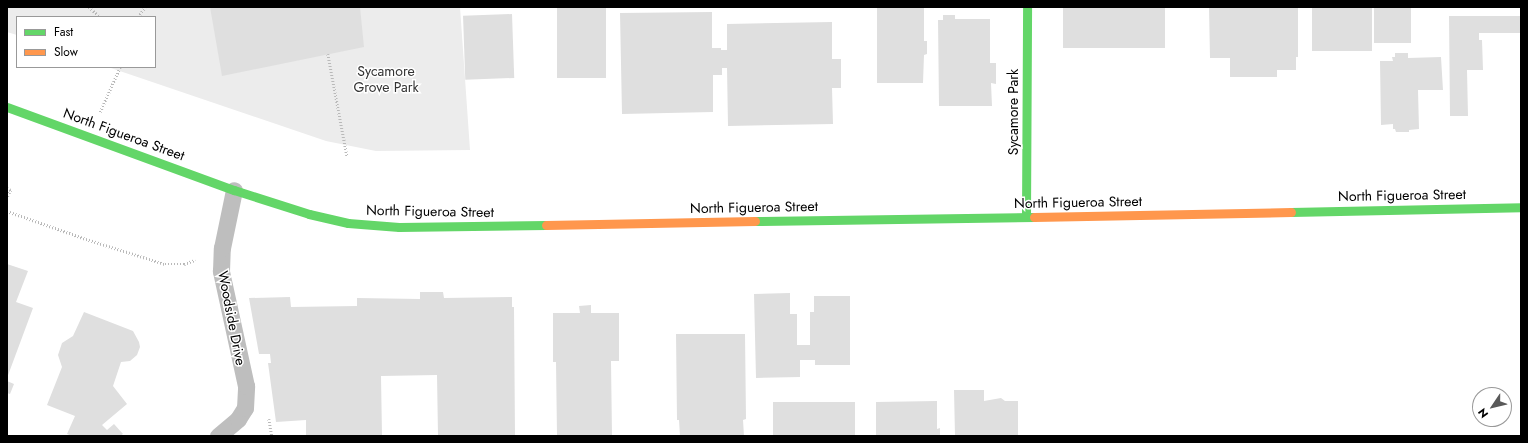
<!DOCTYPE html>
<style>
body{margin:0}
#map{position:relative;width:1528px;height:443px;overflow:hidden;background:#fff;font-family:Jost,sans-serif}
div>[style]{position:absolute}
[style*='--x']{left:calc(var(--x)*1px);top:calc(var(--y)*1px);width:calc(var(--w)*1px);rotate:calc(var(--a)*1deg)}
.green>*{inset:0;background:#ececec}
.building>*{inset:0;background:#dfdfdf;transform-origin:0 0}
.path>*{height:2.5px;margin-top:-1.25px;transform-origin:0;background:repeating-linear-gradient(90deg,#b9b9b9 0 1px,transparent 0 3px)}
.lane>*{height:17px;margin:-8.5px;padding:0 8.5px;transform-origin:8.5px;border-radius:8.5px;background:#bebebe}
.fast>*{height:9px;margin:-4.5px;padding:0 4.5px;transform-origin:4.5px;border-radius:4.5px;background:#63d668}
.slow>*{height:9px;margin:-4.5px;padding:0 4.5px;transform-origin:4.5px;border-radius:4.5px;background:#ff974d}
span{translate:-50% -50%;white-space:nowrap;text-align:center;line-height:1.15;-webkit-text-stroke:3px #fff;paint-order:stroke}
.park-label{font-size:14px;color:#333}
.street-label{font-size:14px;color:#000}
.frame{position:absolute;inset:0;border:8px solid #000;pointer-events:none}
.legend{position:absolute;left:16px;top:16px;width:140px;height:52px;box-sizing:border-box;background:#fff;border:1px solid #999;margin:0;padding:5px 7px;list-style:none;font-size:12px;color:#000}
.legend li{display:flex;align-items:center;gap:8px;height:20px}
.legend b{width:20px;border:1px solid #999}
.north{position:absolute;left:1472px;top:387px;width:40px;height:40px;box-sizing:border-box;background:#fff;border:1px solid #999;border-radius:50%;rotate:235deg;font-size:11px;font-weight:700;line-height:16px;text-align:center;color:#000}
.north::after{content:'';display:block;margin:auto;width:14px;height:18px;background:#595959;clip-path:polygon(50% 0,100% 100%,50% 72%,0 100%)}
</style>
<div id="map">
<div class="green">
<i style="clip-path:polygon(7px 7px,460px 7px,470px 150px,376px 151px,326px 141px,108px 67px,155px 67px,155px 17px,17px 17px,17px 35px,7px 32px)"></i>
</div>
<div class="building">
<i style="clip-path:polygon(210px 7px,360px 7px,364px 47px,222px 76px)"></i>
<i style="left:557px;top:7px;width:49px;height:71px"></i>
<i style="clip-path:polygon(877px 7px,924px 7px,924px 41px,927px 41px,927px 54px,924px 55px,923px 83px,877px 83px)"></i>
<i style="left:1063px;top:7px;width:102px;height:41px"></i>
<i style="clip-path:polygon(1209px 7px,1298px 7px,1298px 57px,1296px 57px,1296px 70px,1277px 70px,1277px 77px,1230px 77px,1230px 58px,1210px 58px)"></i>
<i style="left:1312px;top:7px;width:60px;height:44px"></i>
<i style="left:1374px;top:7px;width:37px;height:36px"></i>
<i style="clip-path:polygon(712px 12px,712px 48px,721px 48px,721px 50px,727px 50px,727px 24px,832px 22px,832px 59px,841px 59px,841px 88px,832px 88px,833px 124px,728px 126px,727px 68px,722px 68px,722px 75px,713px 75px,713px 112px,622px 114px,620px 13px)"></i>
<i style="left:512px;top:14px;width:64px;height:49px;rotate:88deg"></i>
<i style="clip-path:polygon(943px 15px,955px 15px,955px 19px,990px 19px,990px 63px,996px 63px,996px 84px,991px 83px,992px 106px,939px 106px,938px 20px,943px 20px)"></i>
<i style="clip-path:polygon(1449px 16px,1521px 16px,1521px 33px,1479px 33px,1479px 40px,1482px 40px,1483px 70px,1467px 70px,1468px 116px,1450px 116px)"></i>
<i style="clip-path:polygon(1395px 53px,1408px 53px,1408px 58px,1441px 57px,1443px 90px,1418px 90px,1419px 129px,1409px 130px,1409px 132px,1396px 132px,1395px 129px,1393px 129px,1393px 124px,1381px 125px,1380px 61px,1393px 61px,1392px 57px,1395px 57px)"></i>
<i style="clip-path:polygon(7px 264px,28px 271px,16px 302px,33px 308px,7px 378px)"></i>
<i style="clip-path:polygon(420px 292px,443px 292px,444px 298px,512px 297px,512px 307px,514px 307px,515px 436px,438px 436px,437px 375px,381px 376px,382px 436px,306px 436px,306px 420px,276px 422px,268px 363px,271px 363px,270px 354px,259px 354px,249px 298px,290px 297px,291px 307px,357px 306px,357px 298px,420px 299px)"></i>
<i style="clip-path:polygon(790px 293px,790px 314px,797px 314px,797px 345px,810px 345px,810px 312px,814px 312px,814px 296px,850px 296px,850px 365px,815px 365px,815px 360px,800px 360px,800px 377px,756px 378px,754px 294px)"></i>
<i style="clip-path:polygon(591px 305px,591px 313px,619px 313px,619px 361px,611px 361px,612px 436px,557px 436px,556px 362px,553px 362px,553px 313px,580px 313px,579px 306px)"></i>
<i style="clip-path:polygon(84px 312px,133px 331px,139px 342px,140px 347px,137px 355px,130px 361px,121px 362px,113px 386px,127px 404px,102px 425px,107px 430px,114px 424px,123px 434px,120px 436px,72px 436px,67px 434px,75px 416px,47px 405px,62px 367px,58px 355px,62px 343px,73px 336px)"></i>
<i style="clip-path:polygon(676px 334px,745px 334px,746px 419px,743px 420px,744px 436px,680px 436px,679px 420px,677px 420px)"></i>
<i style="clip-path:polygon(7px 381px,14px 384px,10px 394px,7px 393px)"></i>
<i style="clip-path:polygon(954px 390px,984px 390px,984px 401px,1001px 398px,1005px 401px,1018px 401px,1018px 436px,955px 436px)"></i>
<i style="clip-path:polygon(937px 401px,937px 429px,940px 428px,940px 436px,876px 436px,876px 402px)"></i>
<i style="left:773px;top:402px;width:82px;height:34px"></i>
</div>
<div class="path">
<i style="--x:89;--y:7;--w:15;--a:42"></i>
<i style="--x:138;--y:17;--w:12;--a:-55"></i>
<i style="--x:328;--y:54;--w:104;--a:79.4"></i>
<i style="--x:100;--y:112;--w:49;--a:-66"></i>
<i style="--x:7;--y:188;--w:4;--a:27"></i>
<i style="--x:11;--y:190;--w:9;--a:117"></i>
<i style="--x:7;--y:211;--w:84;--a:19.5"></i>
<i style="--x:86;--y:239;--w:83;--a:17.6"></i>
<i style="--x:165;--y:264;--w:19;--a:0"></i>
<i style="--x:184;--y:264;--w:12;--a:-20"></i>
<i style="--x:269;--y:419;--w:17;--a:80"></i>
</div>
<div class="lane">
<i style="--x:218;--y:436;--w:26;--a:-40"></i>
<i style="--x:238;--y:419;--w:13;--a:-58"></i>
<i style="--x:245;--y:408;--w:22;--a:-87"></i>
<i style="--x:246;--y:386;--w:118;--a:-102.3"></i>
<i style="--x:221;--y:271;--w:23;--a:-88"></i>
<i style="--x:222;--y:248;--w:59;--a:-78.3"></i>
</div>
<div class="fast">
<i style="--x:7;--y:107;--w:242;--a:20.1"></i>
<i style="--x:234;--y:190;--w:79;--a:17.7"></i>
<i style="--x:309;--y:214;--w:40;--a:13"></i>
<i style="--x:348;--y:223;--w:51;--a:4.5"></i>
<i style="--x:399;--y:227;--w:147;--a:-0.8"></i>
<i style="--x:1291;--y:212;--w:230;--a:-1.2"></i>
<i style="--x:1026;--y:217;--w:210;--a:-89.7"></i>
<i style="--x:755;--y:221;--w:279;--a:-0.8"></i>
</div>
<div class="slow">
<i style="--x:1034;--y:217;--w:257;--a:-1.1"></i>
<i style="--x:546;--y:225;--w:209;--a:-1.1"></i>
</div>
<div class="park-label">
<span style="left:386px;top:79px">Sycamore<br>Grove Park</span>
</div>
<div class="street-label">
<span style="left:1013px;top:112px;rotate:-90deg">Sycamore Park</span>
<span style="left:124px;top:134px;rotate:20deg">North Figueroa Street</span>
<span style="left:1402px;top:195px;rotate:-1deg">North Figueroa Street</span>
<span style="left:1078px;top:202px;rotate:-1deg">North Figueroa Street</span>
<span style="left:754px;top:207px;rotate:-1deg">North Figueroa Street</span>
<span style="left:430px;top:211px;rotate:1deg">North Figueroa Street</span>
<span style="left:232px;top:318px;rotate:79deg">Woodside Drive</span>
</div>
<div class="frame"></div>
<ul class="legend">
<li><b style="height:5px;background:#63d668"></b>Fast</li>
<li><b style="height:5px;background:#ff974d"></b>Slow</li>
</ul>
<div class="north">N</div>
</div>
